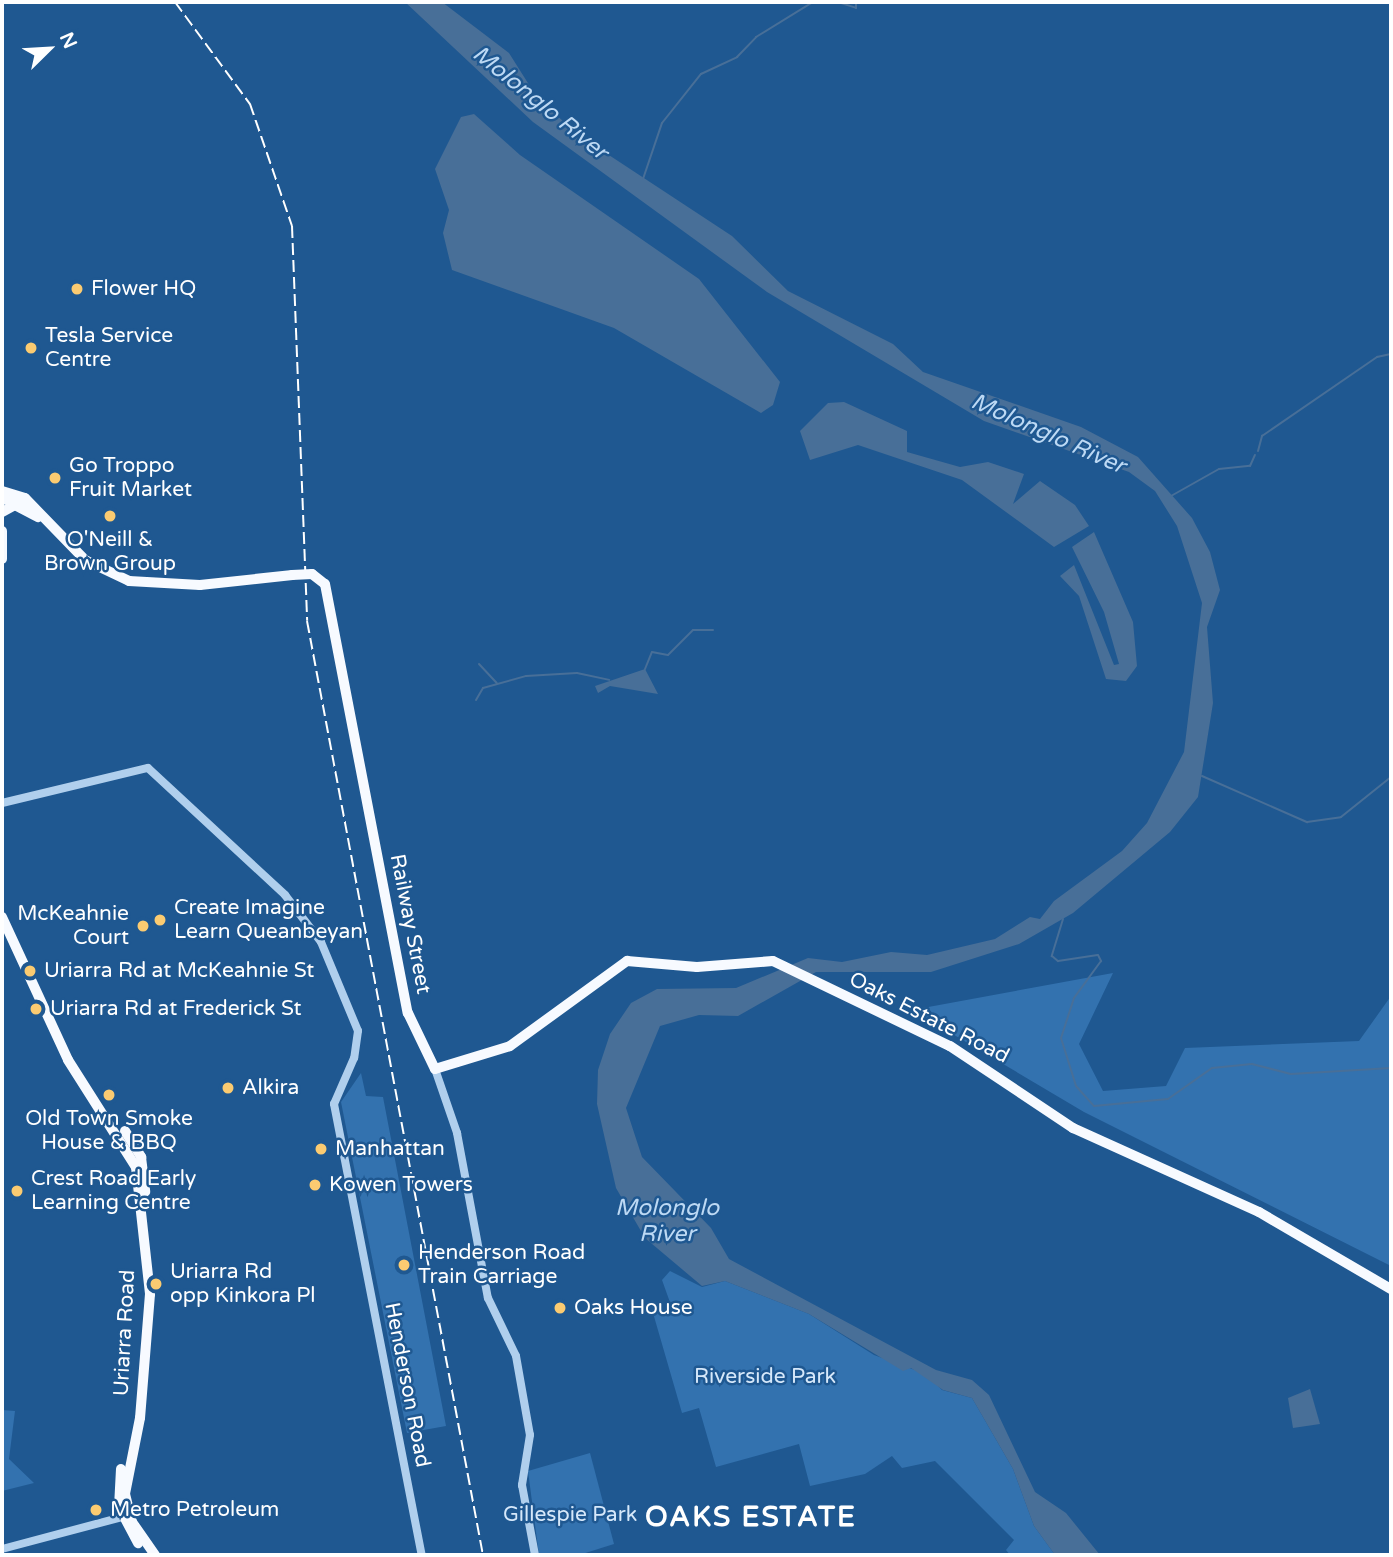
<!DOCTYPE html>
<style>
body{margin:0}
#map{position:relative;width:1393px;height:1557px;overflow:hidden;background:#1f5891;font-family:"Varela Round",sans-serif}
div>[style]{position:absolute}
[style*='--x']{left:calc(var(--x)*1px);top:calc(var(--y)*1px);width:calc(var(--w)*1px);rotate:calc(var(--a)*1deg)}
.green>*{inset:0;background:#3372af}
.water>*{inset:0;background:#486f98}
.stream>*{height:2px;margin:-1px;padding:0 1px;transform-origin:1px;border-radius:1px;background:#486f98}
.minor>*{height:8px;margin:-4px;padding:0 4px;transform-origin:4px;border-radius:4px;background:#b0cfed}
.major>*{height:10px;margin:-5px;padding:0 5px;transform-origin:5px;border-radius:5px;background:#f7faff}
.rail>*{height:2px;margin-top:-1px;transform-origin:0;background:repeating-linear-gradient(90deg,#fff 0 12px,transparent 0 17px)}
.major-bridge>*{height:10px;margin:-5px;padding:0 5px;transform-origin:5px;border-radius:5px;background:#f7faff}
.dots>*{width:19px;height:19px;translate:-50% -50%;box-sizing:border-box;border:4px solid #1f5891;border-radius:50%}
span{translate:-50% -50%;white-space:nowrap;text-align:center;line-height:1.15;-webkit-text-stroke:5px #1f5891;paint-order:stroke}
.poi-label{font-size:21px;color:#fff}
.left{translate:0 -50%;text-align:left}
.right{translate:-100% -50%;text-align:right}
.street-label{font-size:21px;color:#fff}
.park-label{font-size:21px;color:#d6e8fa}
.water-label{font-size:23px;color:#bdd9f4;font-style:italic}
.district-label{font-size:28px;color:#fff;font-weight:700;letter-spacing:2px}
.frame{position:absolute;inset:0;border:4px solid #fff;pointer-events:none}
.north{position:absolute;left:14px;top:14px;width:70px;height:70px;-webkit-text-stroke:5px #1f5891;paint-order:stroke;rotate:66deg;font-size:19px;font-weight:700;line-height:28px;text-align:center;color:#fff}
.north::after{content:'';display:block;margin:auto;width:24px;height:32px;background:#fff;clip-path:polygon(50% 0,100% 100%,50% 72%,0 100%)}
</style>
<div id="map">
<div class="green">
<i style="clip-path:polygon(1113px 973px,1079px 1044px,1103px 1091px,1166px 1086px,1185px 1048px,1359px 1041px,1391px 996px,1391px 1266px,1084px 1112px,912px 1010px)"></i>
<i style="clip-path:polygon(361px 1073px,366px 1096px,383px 1097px,446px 1426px,407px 1433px,341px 1102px)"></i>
<i style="clip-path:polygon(670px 1271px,702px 1287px,725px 1281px,809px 1314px,874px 1355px,926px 1374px,942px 1390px,972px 1398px,1013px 1469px,1034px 1526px,1055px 1555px,1010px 1555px,1006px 1550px,1014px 1540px,935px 1461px,902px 1468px,892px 1456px,865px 1474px,810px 1486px,799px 1444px,716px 1467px,699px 1408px,682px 1413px,653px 1313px,672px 1308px,662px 1280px)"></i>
<i style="clip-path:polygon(2px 1410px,15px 1411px,9px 1459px,34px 1483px,2px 1491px)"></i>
<i style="clip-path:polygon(590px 1453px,614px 1544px,579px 1555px,539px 1555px,528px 1471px)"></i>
</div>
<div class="water">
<i style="clip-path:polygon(405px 2px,442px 2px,509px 53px,538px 99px,580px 136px,732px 236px,788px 291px,893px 344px,923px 372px,1081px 427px,1138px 457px,1192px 518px,1210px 552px,1220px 590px,1207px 627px,1213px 703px,1198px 797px,1170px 832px,1073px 913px,1019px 944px,931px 972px,816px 972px,738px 1016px,699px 1015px,660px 1026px,626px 1108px,642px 1157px,711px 1228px,729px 1259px,936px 1370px,972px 1380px,989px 1395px,1035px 1492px,1066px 1513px,1100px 1555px,1055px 1555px,1034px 1526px,1013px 1469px,972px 1398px,943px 1390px,911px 1368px,903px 1371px,809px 1314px,725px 1281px,702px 1286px,645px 1238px,616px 1188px,597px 1104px,598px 1070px,610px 1034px,631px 1003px,657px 989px,736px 988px,808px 958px,842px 962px,891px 952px,927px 955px,995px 939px,1030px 917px,1040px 919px,1054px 901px,1122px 851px,1147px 823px,1184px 752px,1202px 603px,1177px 526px,1155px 491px,1129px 472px,984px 421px,767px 292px,533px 122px)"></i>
<i style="clip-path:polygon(474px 114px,520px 155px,699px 279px,780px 382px,773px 405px,761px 413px,614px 328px,452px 270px,443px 233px,449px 210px,435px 169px,461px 117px)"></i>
<i style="clip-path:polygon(844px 402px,907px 431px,907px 452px,960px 467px,988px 462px,1024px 474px,1013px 504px,1040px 481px,1075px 505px,1089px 526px,1054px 547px,962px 480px,858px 445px,810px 460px,800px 431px,828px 403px)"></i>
<i style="clip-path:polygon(1094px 532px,1133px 622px,1137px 666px,1126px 681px,1106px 679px,1079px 596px,1060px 576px,1074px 565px,1114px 665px,1119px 664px,1104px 612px,1072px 547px)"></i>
<i style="clip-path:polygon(645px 669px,658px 694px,610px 686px,598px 693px,595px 686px)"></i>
<i style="clip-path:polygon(1310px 1389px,1320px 1424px,1293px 1428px,1288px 1398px)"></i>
</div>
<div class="stream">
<i style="--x:838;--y:2;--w:19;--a:18"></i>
<i style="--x:856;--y:8;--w:6;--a:-90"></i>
<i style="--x:643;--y:179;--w:59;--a:-71.3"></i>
<i style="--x:662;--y:123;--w:63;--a:-51.5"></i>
<i style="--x:701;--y:74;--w:40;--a:-25"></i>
<i style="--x:737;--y:57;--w:28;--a:-46"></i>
<i style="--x:756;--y:37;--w:67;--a:-31.6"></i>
<i style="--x:1258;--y:451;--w:16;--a:-75"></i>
<i style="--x:1262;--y:436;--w:140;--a:-34.5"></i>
<i style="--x:1377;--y:357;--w:14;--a:-12"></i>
<i style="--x:1171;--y:496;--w:55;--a:-29.4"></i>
<i style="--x:1219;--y:469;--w:31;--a:-6"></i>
<i style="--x:1250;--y:466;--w:12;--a:-66"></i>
<i style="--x:479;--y:664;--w:26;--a:47"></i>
<i style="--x:645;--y:669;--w:18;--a:-68"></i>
<i style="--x:652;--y:652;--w:16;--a:11"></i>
<i style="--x:668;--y:655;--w:35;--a:-45"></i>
<i style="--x:693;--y:630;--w:20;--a:0"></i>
<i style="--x:476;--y:700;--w:14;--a:-60"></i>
<i style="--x:483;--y:688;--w:45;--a:-15.6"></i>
<i style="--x:526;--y:676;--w:51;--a:-3.4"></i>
<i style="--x:577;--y:673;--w:33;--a:12"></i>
<i style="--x:1202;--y:776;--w:115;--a:23.7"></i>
<i style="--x:1307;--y:822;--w:34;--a:-8"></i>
<i style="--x:1341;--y:817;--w:64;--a:-38.7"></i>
<i style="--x:1063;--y:919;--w:39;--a:107"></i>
<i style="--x:1052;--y:956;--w:8;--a:40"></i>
<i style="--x:1058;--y:961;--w:40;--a:-8.5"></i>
<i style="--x:1098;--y:955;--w:7;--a:63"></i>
<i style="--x:1101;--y:961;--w:46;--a:126.1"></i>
<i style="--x:1074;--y:998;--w:42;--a:108"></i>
<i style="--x:1061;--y:1038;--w:50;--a:72.6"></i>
<i style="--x:1076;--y:1086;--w:27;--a:48"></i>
<i style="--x:1094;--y:1106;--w:74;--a:-5.4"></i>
<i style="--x:1168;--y:1099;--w:54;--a:-35.2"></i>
<i style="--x:1212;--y:1068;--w:40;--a:-5.7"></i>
<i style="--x:1252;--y:1064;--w:40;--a:14.4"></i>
<i style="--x:1291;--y:1074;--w:100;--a:-3.4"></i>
</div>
<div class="minor">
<i style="--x:2;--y:803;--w:150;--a:-13.5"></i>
<i style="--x:148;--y:768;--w:187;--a:42.8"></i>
<i style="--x:285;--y:895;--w:59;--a:52.5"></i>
<i style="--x:321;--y:942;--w:96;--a:67.4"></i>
<i style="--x:358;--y:1031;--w:27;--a:98"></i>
<i style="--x:354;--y:1058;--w:50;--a:113.5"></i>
<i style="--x:334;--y:1104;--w:460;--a:79"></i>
<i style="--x:435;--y:1069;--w:68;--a:71"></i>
<i style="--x:457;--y:1133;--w:168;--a:79.4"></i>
<i style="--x:488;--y:1298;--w:64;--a:64.2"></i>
<i style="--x:516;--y:1356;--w:80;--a:80"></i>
<i style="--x:530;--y:1435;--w:51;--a:99.1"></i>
<i style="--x:522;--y:1485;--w:71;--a:79.5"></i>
<i style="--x:2;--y:1549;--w:124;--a:-14.9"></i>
</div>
<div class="major">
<i style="--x:2;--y:491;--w:24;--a:17"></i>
<i style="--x:25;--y:498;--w:86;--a:45.9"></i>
<i style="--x:85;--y:560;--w:49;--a:25.5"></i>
<i style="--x:129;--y:581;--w:71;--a:3.2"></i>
<i style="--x:200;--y:585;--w:93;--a:-6.2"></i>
<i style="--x:2;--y:499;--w:20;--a:11"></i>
<i style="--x:2;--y:512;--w:15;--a:-28"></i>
<i style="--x:15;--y:505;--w:26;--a:28"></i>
<i style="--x:2;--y:531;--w:28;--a:90"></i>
<i style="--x:312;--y:574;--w:16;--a:38"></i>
<i style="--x:325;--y:584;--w:437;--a:79.1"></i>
<i style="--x:408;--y:1013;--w:62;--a:64.3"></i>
<i style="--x:435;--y:1069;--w:78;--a:-17"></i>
<i style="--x:510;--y:1046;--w:145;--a:-36"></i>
<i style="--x:627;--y:961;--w:70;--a:4.9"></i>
<i style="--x:697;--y:967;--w:76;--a:-4.5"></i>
<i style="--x:773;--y:961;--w:196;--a:25.7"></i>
<i style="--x:950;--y:1046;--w:148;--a:33.7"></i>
<i style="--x:1073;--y:1128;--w:204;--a:24.3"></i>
<i style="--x:1259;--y:1212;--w:153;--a:30.3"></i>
<i style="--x:2;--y:917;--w:157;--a:65.2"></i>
<i style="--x:68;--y:1060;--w:127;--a:57.6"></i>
<i style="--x:136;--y:1167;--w:128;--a:83.7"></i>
<i style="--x:150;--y:1294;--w:124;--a:94.6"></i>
<i style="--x:140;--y:1418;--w:77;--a:101.2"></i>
<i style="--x:125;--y:1494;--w:29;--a:76"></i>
<i style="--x:132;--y:1522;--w:40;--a:55.1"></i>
<i style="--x:125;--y:1131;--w:31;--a:58"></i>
<i style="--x:141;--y:1157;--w:35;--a:83"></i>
<i style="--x:121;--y:1469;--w:38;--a:93"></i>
<i style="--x:119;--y:1507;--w:41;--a:62.2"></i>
</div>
<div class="rail">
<i style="--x:175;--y:2;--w:127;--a:53.7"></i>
<i style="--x:250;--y:104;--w:129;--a:71"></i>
<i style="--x:292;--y:226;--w:395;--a:87.8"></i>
<i style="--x:307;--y:621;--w:950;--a:79.33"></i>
</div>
<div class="major-bridge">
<i style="--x:292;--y:575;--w:20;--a:-3"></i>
</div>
<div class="dots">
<i style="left:77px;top:289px;background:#fbcb71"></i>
<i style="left:31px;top:348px;background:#fbcb71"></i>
<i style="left:55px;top:478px;background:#fbcb71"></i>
<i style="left:110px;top:516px;background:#fbcb71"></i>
<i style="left:160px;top:920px;background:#fbcb71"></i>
<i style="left:143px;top:926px;background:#fbcb71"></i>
<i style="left:30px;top:971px;background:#fbcb71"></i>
<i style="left:36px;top:1009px;background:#fbcb71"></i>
<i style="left:228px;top:1088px;background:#fbcb71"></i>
<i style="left:109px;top:1095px;background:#fbcb71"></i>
<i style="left:321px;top:1149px;background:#fbcb71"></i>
<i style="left:315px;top:1185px;background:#fbcb71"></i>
<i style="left:17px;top:1191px;background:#fbcb71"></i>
<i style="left:404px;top:1265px;background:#fbcb71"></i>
<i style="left:156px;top:1284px;background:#fbcb71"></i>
<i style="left:560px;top:1308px;background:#fbcb71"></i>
<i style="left:96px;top:1510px;background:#fbcb71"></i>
</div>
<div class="poi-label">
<span class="left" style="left:91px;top:289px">Flower HQ</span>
<span class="left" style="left:45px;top:348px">Tesla Service<br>Centre</span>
<span class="left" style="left:69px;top:478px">Go Troppo<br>Fruit Market</span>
<span style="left:110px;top:552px">O'Neill &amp;<br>Brown Group</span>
<span class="left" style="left:174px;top:920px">Create Imagine<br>Learn Queanbeyan</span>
<span class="right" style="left:129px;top:926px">McKeahnie<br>Court</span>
<span class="left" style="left:44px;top:971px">Uriarra Rd at McKeahnie St</span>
<span class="left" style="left:50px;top:1009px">Uriarra Rd at Frederick St</span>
<span class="left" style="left:242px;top:1088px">Alkira</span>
<span style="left:109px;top:1131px">Old Town Smoke<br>House &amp; BBQ</span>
<span class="left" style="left:335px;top:1149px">Manhattan</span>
<span class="left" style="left:31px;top:1191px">Crest Road Early<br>Learning Centre</span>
<span class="left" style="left:329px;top:1185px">Kowen Towers</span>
<span class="left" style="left:418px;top:1265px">Henderson Road<br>Train Carriage</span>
<span class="left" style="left:170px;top:1284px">Uriarra Rd<br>opp Kinkora Pl</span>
<span class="left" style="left:574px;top:1308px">Oaks House</span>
<span class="left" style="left:110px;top:1510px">Metro Petroleum</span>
</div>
<div class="street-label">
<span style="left:410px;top:924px;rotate:79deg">Railway Street</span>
<span style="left:929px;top:1018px;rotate:27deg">Oaks Estate Road</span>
<span style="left:125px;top:1333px;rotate:-87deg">Uriarra Road</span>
<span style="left:407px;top:1385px;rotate:79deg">Henderson Road</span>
</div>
<div class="park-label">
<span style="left:765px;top:1377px">Riverside Park</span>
<span style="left:570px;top:1515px">Gillespie Park</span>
</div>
<div class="water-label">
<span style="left:540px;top:103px;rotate:39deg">Molonglo River</span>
<span style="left:1048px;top:434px;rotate:24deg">Molonglo River</span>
<span style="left:667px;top:1221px">Molonglo<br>River</span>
</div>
<div class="district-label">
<span style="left:751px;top:1517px">OAKS ESTATE</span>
</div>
<div class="frame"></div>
<div class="north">N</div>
</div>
